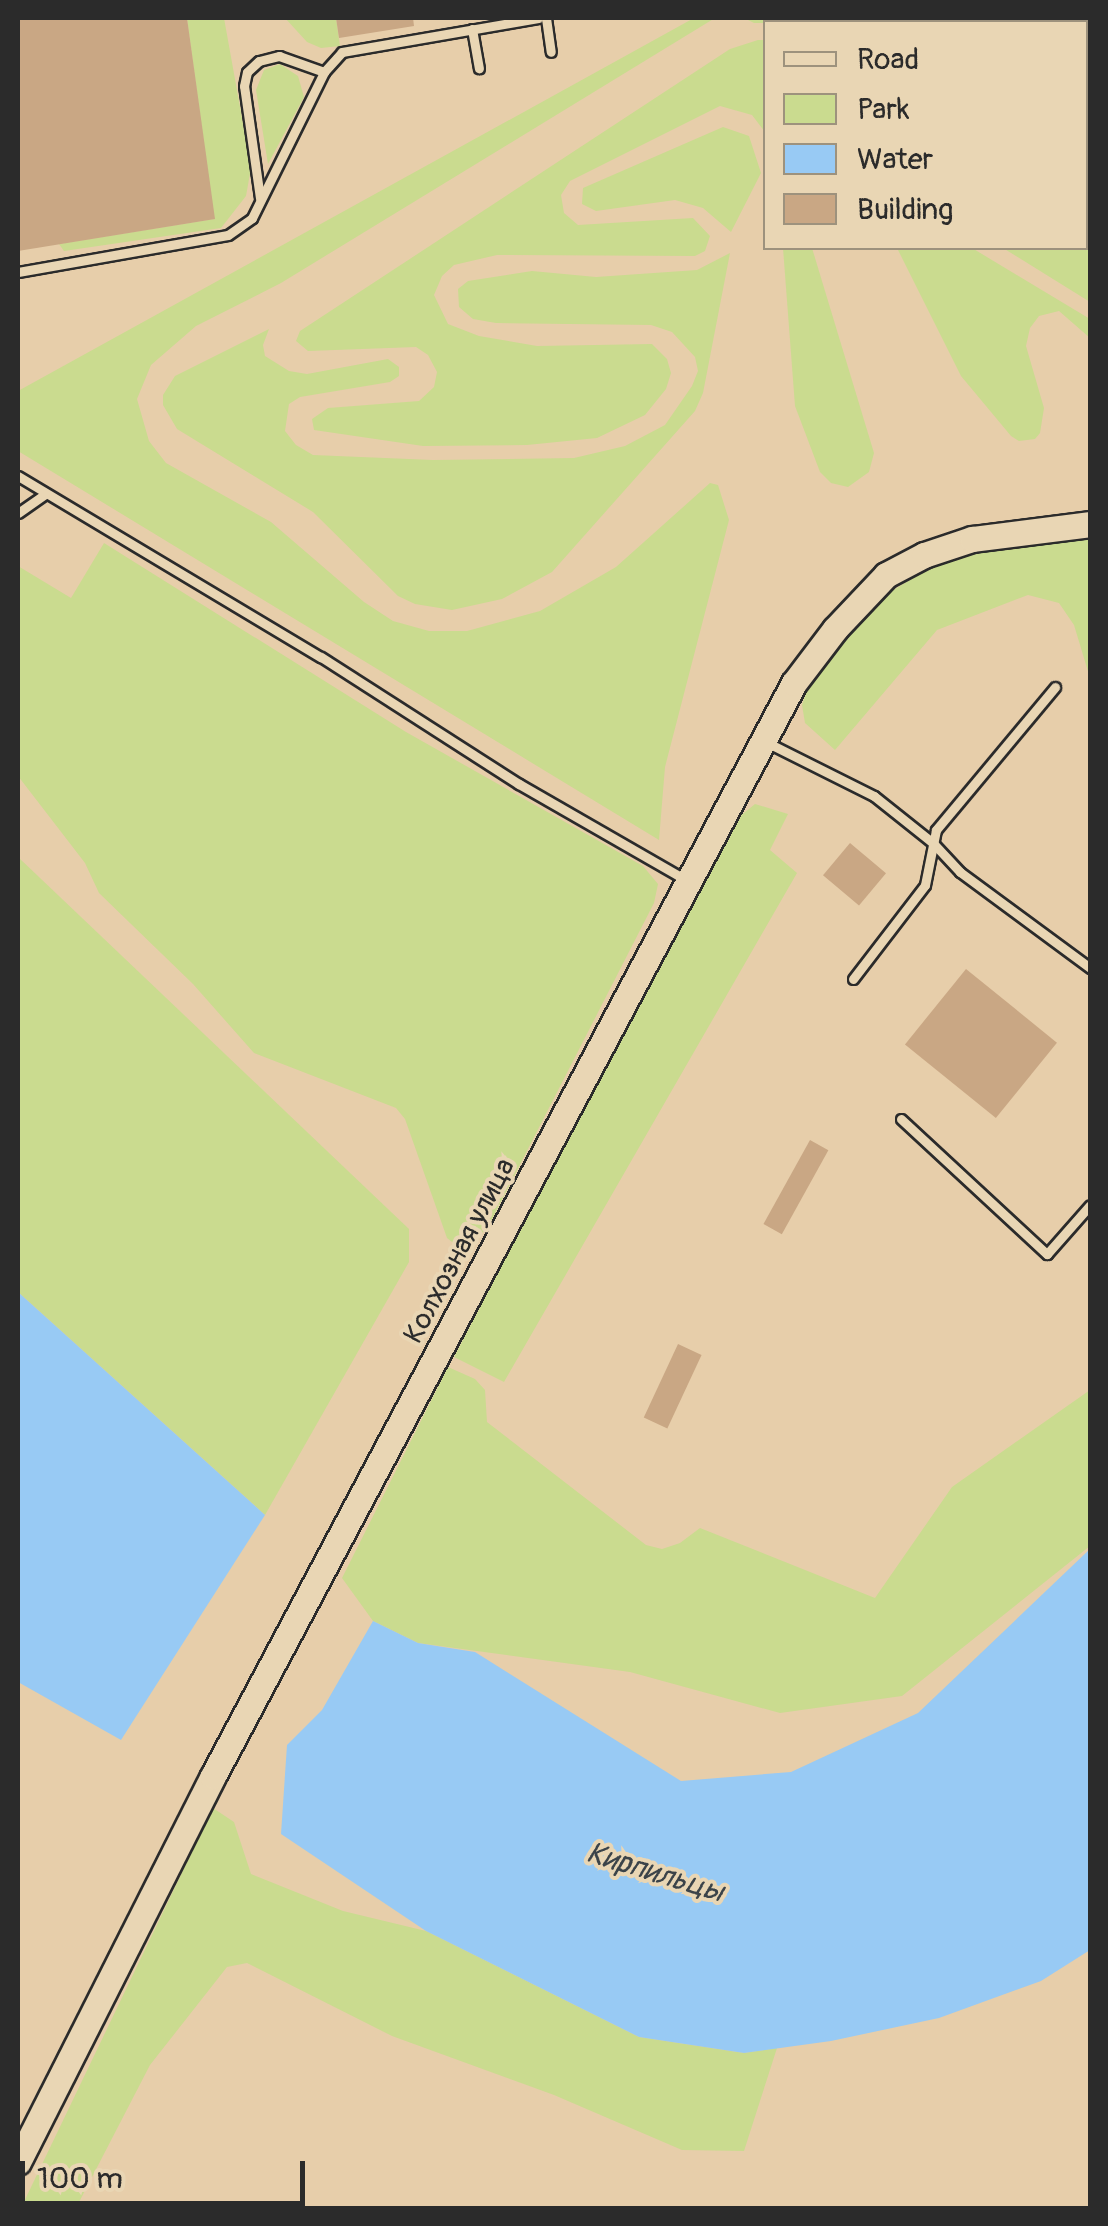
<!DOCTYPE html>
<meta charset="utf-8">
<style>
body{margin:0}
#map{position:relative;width:1108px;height:2226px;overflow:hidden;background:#e7ceaa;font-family:Pangolin,sans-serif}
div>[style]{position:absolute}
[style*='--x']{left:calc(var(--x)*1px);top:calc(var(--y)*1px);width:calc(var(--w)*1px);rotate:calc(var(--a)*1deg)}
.green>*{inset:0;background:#cadb8f}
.water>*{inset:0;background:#98caf4}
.building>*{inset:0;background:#c9a784;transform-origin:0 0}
.roads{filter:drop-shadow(2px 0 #2b2b2b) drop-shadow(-2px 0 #2b2b2b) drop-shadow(0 2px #2b2b2b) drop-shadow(0 -2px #2b2b2b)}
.lane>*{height:9px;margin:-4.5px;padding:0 4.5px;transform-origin:4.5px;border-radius:4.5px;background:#e9d6b4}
.secondary>*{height:25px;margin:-12.5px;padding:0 12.5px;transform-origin:12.5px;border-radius:12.5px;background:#e9d6b4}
span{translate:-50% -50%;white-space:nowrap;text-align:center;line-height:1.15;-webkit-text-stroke:8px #e9d6b4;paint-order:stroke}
.street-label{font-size:28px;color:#2b2b2b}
.water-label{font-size:30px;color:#3b4349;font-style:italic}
.frame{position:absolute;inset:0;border:20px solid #2b2b2b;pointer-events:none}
.legend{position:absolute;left:763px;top:20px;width:325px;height:230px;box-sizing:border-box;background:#e9d6b4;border:2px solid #9d927d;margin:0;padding:12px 18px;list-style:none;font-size:30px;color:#2b2b2b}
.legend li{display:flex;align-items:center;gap:20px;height:50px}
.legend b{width:50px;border:2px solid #9d927d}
.scale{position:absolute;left:20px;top:2161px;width:285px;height:45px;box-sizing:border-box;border:5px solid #2b2b2b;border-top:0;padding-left:12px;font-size:30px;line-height:35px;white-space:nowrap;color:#2b2b2b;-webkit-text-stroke:8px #e9d6b4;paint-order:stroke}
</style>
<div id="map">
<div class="green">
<i style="clip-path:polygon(187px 18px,224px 18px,251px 168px,246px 196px,221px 228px,64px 251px,59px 244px,214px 219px)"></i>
<i style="clip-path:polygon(285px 18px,336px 18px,340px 46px,321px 48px,307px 42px)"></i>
<i style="clip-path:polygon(694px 18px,715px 18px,281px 283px,196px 326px,151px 365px,137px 399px,149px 441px,166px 463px,271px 522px,364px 602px,393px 621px,429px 631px,467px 631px,540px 611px,616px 567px,710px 483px,718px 485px,729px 520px,665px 767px,659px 840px,18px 451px,18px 391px)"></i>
<i style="clip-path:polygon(744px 18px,892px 18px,900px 22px,754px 23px)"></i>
<i style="clip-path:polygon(1043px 18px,1090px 18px,1090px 207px,1086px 205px,1086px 22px,1038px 22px)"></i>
<i style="clip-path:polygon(758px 40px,765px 40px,765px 132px,752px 115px,720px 106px,570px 181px,561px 195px,564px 213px,578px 225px,693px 218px,710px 236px,705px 251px,695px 256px,497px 255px,454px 265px,442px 276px,434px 295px,448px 324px,479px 336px,537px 346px,652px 344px,667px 359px,671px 373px,666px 389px,645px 415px,597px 438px,527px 445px,423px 446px,314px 430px,312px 419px,328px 408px,419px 401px,434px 387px,437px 372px,428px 355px,416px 347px,308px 351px,296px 341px,300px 331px,730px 49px)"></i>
<i style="clip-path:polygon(280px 64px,298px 76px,304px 97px,268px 164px,256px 90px,264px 70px)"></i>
<i style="clip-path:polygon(723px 127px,749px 136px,761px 173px,731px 232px,703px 208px,675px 200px,596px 211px,582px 204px,583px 188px)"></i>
<i style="clip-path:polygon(1086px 229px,1090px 231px,1090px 302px,1003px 248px,1086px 248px)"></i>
<i style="clip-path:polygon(783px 248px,812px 248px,874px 453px,869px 472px,848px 487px,831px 483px,820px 472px,795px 406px)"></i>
<i style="clip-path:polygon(897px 248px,972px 248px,1090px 319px,1090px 338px,1059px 311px,1039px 316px,1030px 328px,1026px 346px,1044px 408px,1040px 433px,1035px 439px,1019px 441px,1011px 436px,961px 376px)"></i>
<i style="clip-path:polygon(730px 253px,703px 393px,695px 411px,552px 572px,502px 599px,452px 610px,415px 604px,398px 596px,313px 512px,177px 429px,163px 405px,163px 395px,175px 376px,269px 329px,263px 345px,265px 356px,289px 371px,307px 374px,388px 359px,399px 367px,399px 376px,390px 382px,300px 397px,289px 404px,285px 431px,296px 445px,313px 455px,433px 460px,574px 458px,625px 446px,665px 425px,692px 386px,698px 371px,695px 357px,672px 332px,651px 325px,496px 323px,473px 319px,459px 307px,458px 289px,468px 281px,532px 271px,596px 277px,697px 270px)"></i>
<i style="clip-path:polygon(1090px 539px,1090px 678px,1074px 625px,1059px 603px,1028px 595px,937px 630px,835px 750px,805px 723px,802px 705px,809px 684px,834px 648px,885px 595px,948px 557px,975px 550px)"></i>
<i style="clip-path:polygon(104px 543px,406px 732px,643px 866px,658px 884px,654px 903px,488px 1227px,467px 1248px,461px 1249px,447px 1238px,405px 1119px,396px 1108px,254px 1053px,193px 984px,99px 893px,85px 863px,18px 776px,18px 566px,71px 598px)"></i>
<i style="clip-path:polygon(755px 804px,788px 814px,770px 850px,797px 873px,504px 1382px,454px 1357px,733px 822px)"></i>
<i style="clip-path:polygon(18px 857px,409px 1229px,409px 1262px,265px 1515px,18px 1292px)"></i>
<i style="clip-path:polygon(448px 1367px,475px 1379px,485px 1390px,487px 1422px,646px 1545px,662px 1549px,680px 1543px,700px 1528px,875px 1598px,952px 1487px,1090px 1390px,1090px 1546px,902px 1696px,780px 1713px,630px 1672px,418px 1643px,373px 1621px,342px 1578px)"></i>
<i style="clip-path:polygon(213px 1808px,234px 1822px,251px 1874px,343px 1911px,426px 1931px,639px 2037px,744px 2053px,777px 2048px,744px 2151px,682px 2150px,554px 2095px,392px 2036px,247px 1963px,227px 1967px,150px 2065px,76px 2208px,21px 2208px)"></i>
</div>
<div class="water">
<i style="clip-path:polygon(18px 1292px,265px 1515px,121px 1740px,18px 1682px)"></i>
<i style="clip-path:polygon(1090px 1549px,1090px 1950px,1041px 1981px,939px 2018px,831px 2041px,744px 2053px,639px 2037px,426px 1931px,281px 1834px,287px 1745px,322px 1710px,373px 1621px,418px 1643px,475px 1652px,681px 1781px,791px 1772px,918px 1713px)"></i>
</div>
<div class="building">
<i style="clip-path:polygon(18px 18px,187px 18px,215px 219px,18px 251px)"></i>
<i style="clip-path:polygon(336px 18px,413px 18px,414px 26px,339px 38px)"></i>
<i style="left:850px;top:843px;width:47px;height:42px;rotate:40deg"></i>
<i style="left:966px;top:969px;width:117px;height:97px;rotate:39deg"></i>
<i style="left:810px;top:1140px;width:21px;height:96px;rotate:29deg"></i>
<i style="left:678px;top:1344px;width:26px;height:81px;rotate:25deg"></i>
</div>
<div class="roads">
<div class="lane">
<i style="--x:546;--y:18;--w:34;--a:82"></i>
<i style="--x:472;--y:29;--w:40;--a:80"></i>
<i style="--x:260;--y:198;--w:113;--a:-98.1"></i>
<i style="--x:244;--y:86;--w:14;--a:-78"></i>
<i style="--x:247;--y:72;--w:16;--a:-43"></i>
<i style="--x:259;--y:61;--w:21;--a:-14"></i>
<i style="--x:279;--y:56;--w:48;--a:19.6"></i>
<i style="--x:18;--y:272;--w:213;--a:-10"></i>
<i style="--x:228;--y:235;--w:29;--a:-35"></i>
<i style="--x:252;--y:218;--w:163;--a:-63.7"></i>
<i style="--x:324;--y:72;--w:27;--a:-48"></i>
<i style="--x:342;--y:52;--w:199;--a:-9.8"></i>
<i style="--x:18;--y:476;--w:353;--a:30.9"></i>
<i style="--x:321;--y:657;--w:235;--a:32.7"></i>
<i style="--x:519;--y:784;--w:190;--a:29.9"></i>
<i style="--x:18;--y:513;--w:33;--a:-35"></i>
<i style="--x:764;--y:741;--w:123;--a:26.6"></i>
<i style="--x:874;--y:796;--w:75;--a:38.5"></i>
<i style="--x:933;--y:843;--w:40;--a:47"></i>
<i style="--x:960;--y:872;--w:162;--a:36.4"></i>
<i style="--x:853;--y:979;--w:118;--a:-52.5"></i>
<i style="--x:925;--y:885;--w:56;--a:-78.7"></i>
<i style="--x:936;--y:830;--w:186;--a:-50.2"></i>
<i style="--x:901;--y:1119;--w:199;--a:42.8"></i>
<i style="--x:1047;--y:1254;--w:65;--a:-48.7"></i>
</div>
<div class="secondary">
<i style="--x:18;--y:2162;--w:432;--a:-63.2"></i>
<i style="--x:213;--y:1776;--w:1238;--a:-62.01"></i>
<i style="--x:794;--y:683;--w:68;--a:-52.8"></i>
<i style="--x:835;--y:629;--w:74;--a:-46.6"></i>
<i style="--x:886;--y:575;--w:43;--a:-27.8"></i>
<i style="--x:924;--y:555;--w:51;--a:-18.4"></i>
<i style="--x:972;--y:539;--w:119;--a:-7.2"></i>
</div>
</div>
<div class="street-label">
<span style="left:460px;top:1251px;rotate:-62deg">Колхозная улица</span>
</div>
<div class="water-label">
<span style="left:655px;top:1873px;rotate:17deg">Кирпильцы</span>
</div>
<div class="frame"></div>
<ul class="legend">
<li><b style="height:12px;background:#e9d6b4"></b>Road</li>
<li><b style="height:28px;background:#cadb8f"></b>Park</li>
<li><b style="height:28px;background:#98caf4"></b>Water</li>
<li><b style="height:28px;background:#c9a784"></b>Building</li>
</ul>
<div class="scale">100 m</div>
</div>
